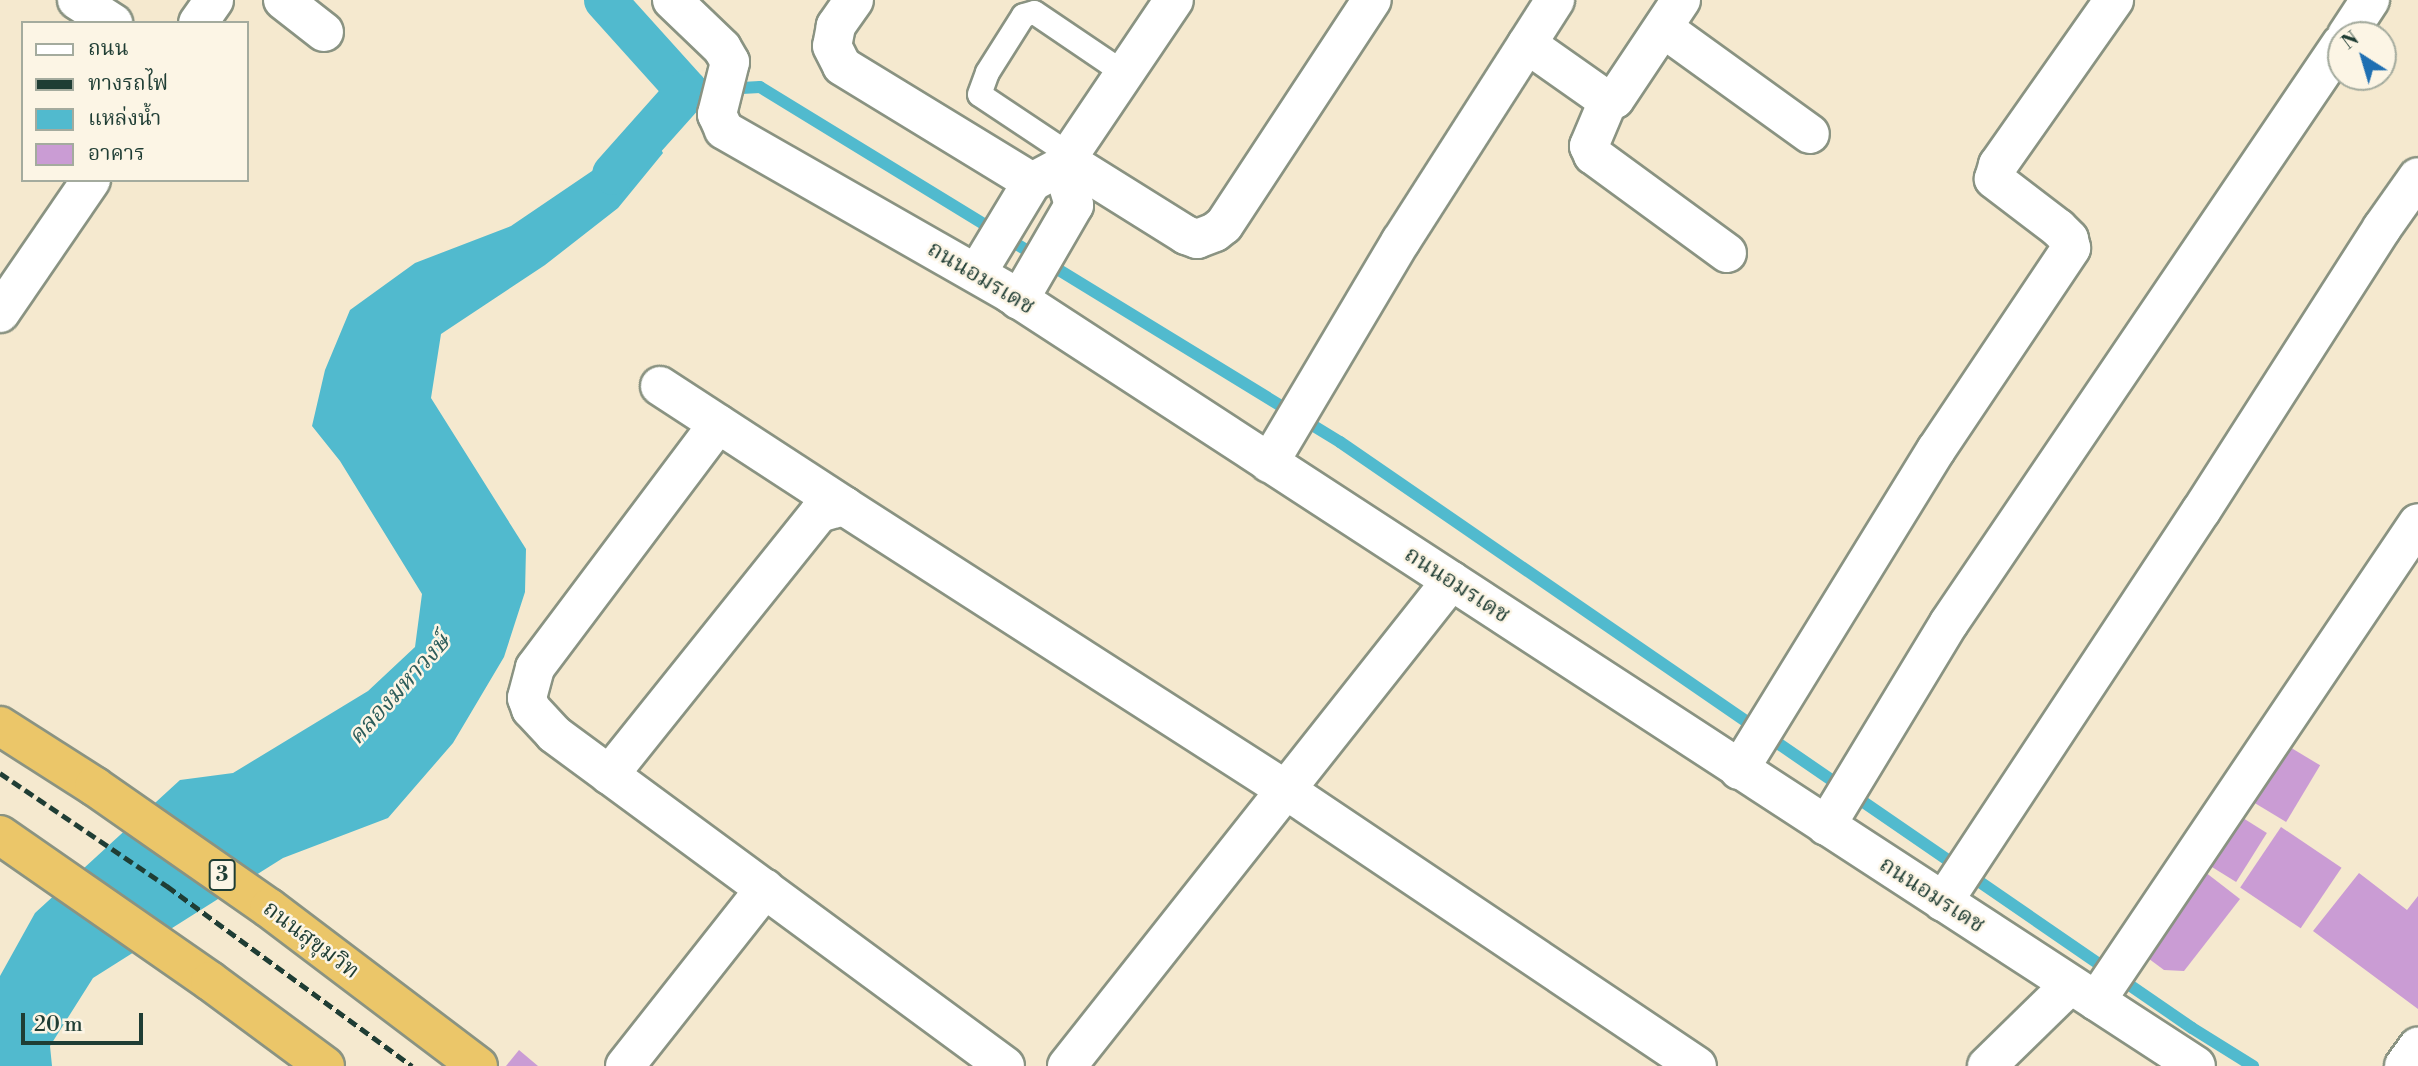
<!DOCTYPE html>
<meta charset="utf-8">
<style>
body{margin:0}
#map{position:relative;width:2418px;height:1066px;overflow:hidden;background:#f5e9cf;font-family:"Libre Bodoni","Noto Serif Thai",serif}
div>[style]{position:absolute}
[style*='--x']{left:calc(var(--x)*1px);top:calc(var(--y)*1px);width:calc(var(--w)*1px);rotate:calc(var(--a)*1deg)}
.water>*{inset:0;background:#51bace}
.stream>*{height:12px;margin:-6px;padding:0 6px;transform-origin:6px;border-radius:6px;background:#51bace}
.canal>*{height:42px;margin:-21px;padding:0 21px;transform-origin:21px;border-radius:21px;background:#51bace}
.building>*{inset:0;background:#ca9cd4;transform-origin:0 0}
.roads{filter:drop-shadow(2px 0 #8a9382) drop-shadow(-2px 0 #8a9382) drop-shadow(0 2px #8a9382) drop-shadow(0 -2px #8a9382)}
.lane>*{height:23px;margin:-11.5px;padding:0 11.5px;transform-origin:11.5px;border-radius:11.5px;background:#fff}
.street>*{height:38px;margin:-19px;padding:0 19px;transform-origin:19px;border-radius:19px;background:#fff}
.highway>*{height:38px;margin:-19px;padding:0 19px;transform-origin:19px;border-radius:19px;background:#ebc669}
.rail>*{height:5px;margin-top:-2.5px;transform-origin:0;background:repeating-linear-gradient(90deg,#1f3d34 0 10px,transparent 0 15px)}
span{translate:-50% -50%;white-space:nowrap;text-align:center;line-height:1.15;-webkit-text-stroke:5px #fcf5e5;paint-order:stroke}
.shield-label span{padding:2px 5px;background:#fcf5e5;border:2px solid;border-radius:5px;-webkit-text-stroke-width:0}
.shield-label{font-size:21px;color:#1f3d34;font-weight:700}
.street-label{font-size:23px;color:#1f3d34}
.water-label{font-size:24px;color:#2c5c5a;font-style:italic}
.legend{position:absolute;left:21px;top:21px;width:228px;height:161px;box-sizing:border-box;background:#fcf5e5;border:2px solid #a4ab9e;margin:0;padding:9px 12px;list-style:none;font-size:21px;color:#1f3d34}
.legend li{display:flex;align-items:center;gap:14px;height:35px}
.legend b{width:35px;border:2px solid #a4ab9e}
.north{position:absolute;left:2327px;top:21px;width:70px;height:70px;box-sizing:border-box;background:#fcf5e5;border:2px solid #a4ab9e;border-radius:50%;rotate:323deg;font-size:19px;font-weight:700;line-height:28px;text-align:center;color:#1f3d34}
.north::after{content:'';display:block;margin:auto;width:24px;height:32px;background:#1f6fb2;clip-path:polygon(50% 0,100% 100%,50% 72%,0 100%)}
.scale{position:absolute;left:21px;top:1013px;width:122px;height:32px;box-sizing:border-box;border:4px solid #1f3d34;border-top:0;padding-left:9px;font-size:21px;line-height:24px;white-space:nowrap;color:#1f3d34;-webkit-text-stroke:5px #fcf5e5;paint-order:stroke}
</style>
<div id="map">
<div class="water">
<i style="clip-path:polygon(651px 131px,663px 153px,618px 208px,545px 265px,441px 334px,431px 398px,526px 549px,525px 592px,504px 657px,453px 743px,388px 818px,283px 858px,93px 978px,50px 1046px,52px 1066px,0 1066px,0 976px,35px 913px,180px 780px,233px 773px,368px 691px,415px 647px,422px 594px,340px 461px,312px 426px,325px 370px,350px 310px,415px 263px,511px 226px)"></i>
</div>
<div class="stream">
<i style="--x:687;--y:91;--w:73;--a:-3.1"></i>
<i style="--x:760;--y:87;--w:680;--a:31.47"></i>
<i style="--x:1340;--y:442;--w:1034;--a:34.52"></i>
<i style="--x:2192;--y:1028;--w:72;--a:31.9"></i>
</div>
<div class="canal">
<i style="--x:605;--y:0;--w:122;--a:48"></i>
<i style="--x:687;--y:91;--w:111;--a:131.7"></i>
</div>
<div class="building">
<i style="left:2273px;top:737px;width:55px;height:66px;rotate:31deg"></i>
<i style="left:2227px;top:808px;width:47px;height:58px;rotate:32deg"></i>
<i style="left:2281px;top:827px;width:73px;height:73px;rotate:34deg"></i>
<i style="clip-path:polygon(2196px 865px,2240px 899px,2184px 971px,2164px 970px,2133px 947px)"></i>
<i style="clip-path:polygon(2359px 873px,2407px 910px,2418px 896px,2418px 1009px,2313px 931px)"></i>
<i style="clip-path:polygon(519px 1050px,538px 1066px,506px 1066px)"></i>
</div>
<div class="roads">
<div class="lane">
<i style="--x:1069;--y:154;--w:108;--a:-146.3"></i>
<i style="--x:979;--y:94;--w:23;--a:-70"></i>
<i style="--x:987;--y:72;--w:67;--a:-57.7"></i>
<i style="--x:1023;--y:15;--w:11;--a:-15"></i>
<i style="--x:1034;--y:12;--w:109;--a:34.1"></i>
</div>
<div class="street">
<i style="--x:77;--y:0;--w:43;--a:32.6"></i>
<i style="--x:283;--y:0;--w:52;--a:38"></i>
<i style="--x:672;--y:0;--w:69;--a:43.8"></i>
<i style="--x:722;--y:48;--w:16;--a:60"></i>
<i style="--x:730;--y:62;--w:54;--a:104"></i>
<i style="--x:717;--y:114;--w:17;--a:66"></i>
<i style="--x:724;--y:130;--w:331;--a:29.7"></i>
<i style="--x:1011;--y:294;--w:1414;--a:33.08"></i>
<i style="--x:854;--y:0;--w:32;--a:125"></i>
<i style="--x:836;--y:26;--w:20;--a:101"></i>
<i style="--x:832;--y:46;--w:22;--a:63"></i>
<i style="--x:842;--y:66;--w:223;--a:31.4"></i>
<i style="--x:198;--y:23;--w:28;--a:-55"></i>
<i style="--x:1663;--y:28;--w:181;--a:35.8"></i>
<i style="--x:2347;--y:35;--w:42;--a:-56.7"></i>
<i style="--x:1527;--y:44;--w:99;--a:35.1"></i>
<i style="--x:1608;--y:101;--w:7;--a:-16"></i>
<i style="--x:1615;--y:99;--w:119;--a:-56.3"></i>
<i style="--x:1608;--y:101;--w:49;--a:112.9"></i>
<i style="--x:1589;--y:146;--w:10;--a:66"></i>
<i style="--x:1593;--y:155;--w:166;--a:36.2"></i>
<i style="--x:1066;--y:160;--w:142;--a:32"></i>
<i style="--x:1186;--y:235;--w:12;--a:20"></i>
<i style="--x:1197;--y:239;--w:19;--a:-21"></i>
<i style="--x:1215;--y:232;--w:11;--a:-38"></i>
<i style="--x:1224;--y:225;--w:269;--a:-56.7"></i>
<i style="--x:1062;--y:166;--w:200;--a:-56"></i>
<i style="--x:977;--y:273;--w:106;--a:-58.9"></i>
<i style="--x:1032;--y:182;--w:34;--a:-28"></i>
<i style="--x:1062;--y:166;--w:41;--a:72.9"></i>
<i style="--x:1074;--y:205;--w:110;--a:120.1"></i>
<i style="--x:0;--y:313;--w:161;--a:-55.6"></i>
<i style="--x:660;--y:386;--w:220;--a:33.1"></i>
<i style="--x:718;--y:424;--w:305;--a:126.9"></i>
<i style="--x:535;--y:668;--w:31;--a:105"></i>
<i style="--x:527;--y:698;--w:12;--a:70"></i>
<i style="--x:531;--y:709;--w:34;--a:47"></i>
<i style="--x:554;--y:734;--w:560;--a:36.36"></i>
<i style="--x:1269;--y:463;--w:258;--a:-59.3"></i>
<i style="--x:1401;--y:241;--w:286;--a:-57.4"></i>
<i style="--x:1739;--y:770;--w:376;--a:-58.4"></i>
<i style="--x:1936;--y:450;--w:243;--a:-56.2"></i>
<i style="--x:2071;--y:248;--w:9;--a:-103"></i>
<i style="--x:2069;--y:239;--w:16;--a:-135"></i>
<i style="--x:2058;--y:228;--w:81;--a:-142.6"></i>
<i style="--x:1994;--y:179;--w:15;--a:-74"></i>
<i style="--x:1998;--y:165;--w:202;--a:-54.9"></i>
<i style="--x:609;--y:775;--w:336;--a:-51.3"></i>
<i style="--x:819;--y:513;--w:26;--a:-16"></i>
<i style="--x:844;--y:506;--w:525;--a:32.72"></i>
<i style="--x:1286;--y:790;--w:495;--a:33.9"></i>
<i style="--x:1826;--y:826;--w:237;--a:-58.8"></i>
<i style="--x:1949;--y:623;--w:699;--a:-55.9"></i>
<i style="--x:1943;--y:902;--w:468;--a:-56.6"></i>
<i style="--x:2201;--y:511;--w:336;--a:-57.4"></i>
<i style="--x:2382;--y:228;--w:62;--a:-54.8"></i>
<i style="--x:2096;--y:1001;--w:576;--a:-56.03"></i>
<i style="--x:625;--y:1066;--w:226;--a:-51.7"></i>
<i style="--x:1067;--y:1066;--w:619;--a:-51.63"></i>
<i style="--x:1987;--y:1066;--w:116;--a:-44.3"></i>
<i style="--x:2404;--y:1066;--w:24;--a:-54"></i>
</div>
<div class="highway">
<i style="--x:0;--y:726;--w:112;--a:32.6"></i>
<i style="--x:94;--y:786;--w:213;--a:34.9"></i>
<i style="--x:269;--y:908;--w:262;--a:37.1"></i>
<i style="--x:0;--y:835;--w:256;--a:34.8"></i>
<i style="--x:210;--y:981;--w:143;--a:36.5"></i>
</div>
</div>
<div class="rail">
<i style="--x:0;--y:773;--w:202;--a:34.1"></i>
<i style="--x:167;--y:886;--w:304;--a:36.3"></i>
</div>
<div class="shield-label">
<span style="left:222px;top:875px">3</span>
</div>
<div class="street-label">
<span style="left:981px;top:278px;rotate:31deg">ถนนอมรเดช</span>
<span style="left:1457px;top:585px;rotate:33deg">ถนนอมรเดช</span>
<span style="left:1932px;top:895px;rotate:33deg">ถนนอมรเดช</span>
<span style="left:311px;top:940px;rotate:37deg">ถนนสุขุมวิท</span>
</div>
<div class="water-label">
<span style="left:400px;top:690px;rotate:-48deg">คลองมหาวงษ์</span>
</div>
<ul class="legend">
<li><b style="height:9px;background:#fff"></b>ถนน</li>
<li><b style="height:9px;background:#1f3d34"></b>ทางรถไฟ</li>
<li><b style="height:19px;background:#51bace"></b>แหล่งน้ำ</li>
<li><b style="height:19px;background:#ca9cd4"></b>อาคาร</li>
</ul>
<div class="north">N</div>
<div class="scale">20 m</div>
</div>
